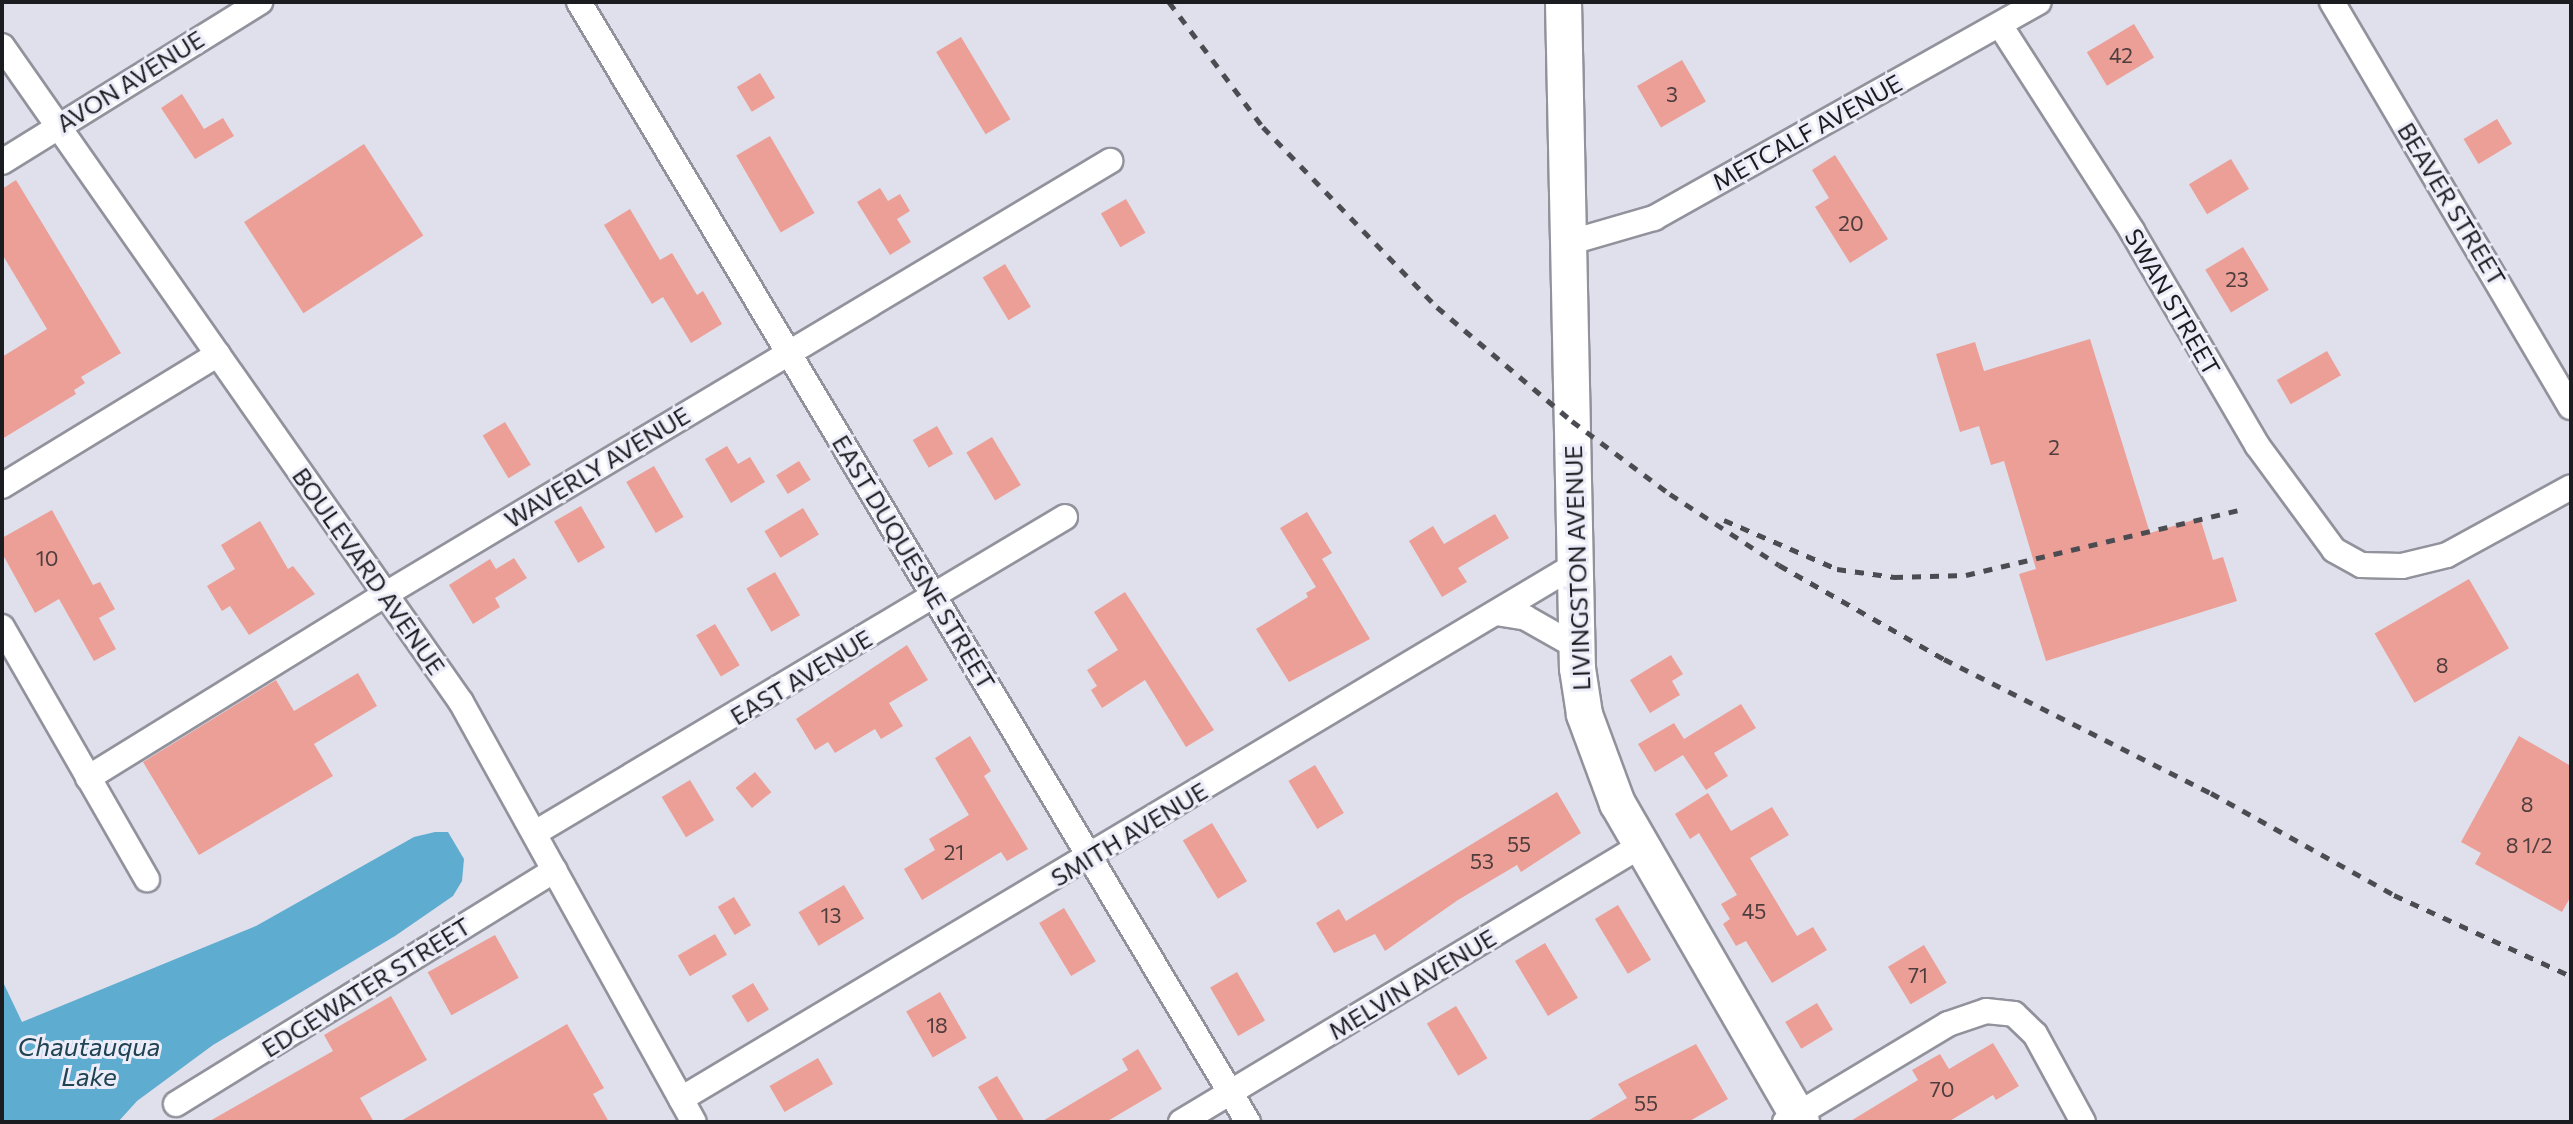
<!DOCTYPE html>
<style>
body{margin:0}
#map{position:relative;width:2573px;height:1124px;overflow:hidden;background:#dfe0eb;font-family:Commissioner,sans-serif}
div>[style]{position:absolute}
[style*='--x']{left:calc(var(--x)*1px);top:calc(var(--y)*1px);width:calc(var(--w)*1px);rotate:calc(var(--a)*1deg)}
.water>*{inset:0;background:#5eaccf}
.building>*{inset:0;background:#eb9f97;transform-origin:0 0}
.roads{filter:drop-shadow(2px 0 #91929c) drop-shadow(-2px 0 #91929c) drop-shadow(0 2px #91929c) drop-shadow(0 -2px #91929c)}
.street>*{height:24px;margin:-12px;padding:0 12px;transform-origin:12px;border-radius:12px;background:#fff}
.secondary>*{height:35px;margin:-17.5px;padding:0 17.5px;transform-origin:17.5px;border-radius:17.5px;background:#fff}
.rail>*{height:5px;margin-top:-2.5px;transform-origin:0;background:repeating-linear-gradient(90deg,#4b4c51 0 9px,transparent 0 18px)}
span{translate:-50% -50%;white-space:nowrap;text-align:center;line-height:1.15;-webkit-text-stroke:6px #ecedf8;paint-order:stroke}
.number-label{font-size:21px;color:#4f3d3d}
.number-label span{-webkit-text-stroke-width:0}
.street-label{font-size:24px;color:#1b1c1f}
.water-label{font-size:26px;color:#204353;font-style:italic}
.frame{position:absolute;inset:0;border:4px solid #1b1c1f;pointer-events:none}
</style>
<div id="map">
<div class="water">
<i style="clip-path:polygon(435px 832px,448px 832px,464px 859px,462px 881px,453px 896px,395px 936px,213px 1045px,137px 1101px,118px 1122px,2px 1122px,2px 980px,22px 1022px,256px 926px,414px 837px)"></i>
</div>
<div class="building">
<i style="left:2134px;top:24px;width:39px;height:55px;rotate:59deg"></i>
<i style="left:961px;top:37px;width:96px;height:29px;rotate:59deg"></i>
<i style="left:1682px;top:60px;width:48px;height:52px;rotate:60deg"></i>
<i style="left:760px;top:73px;width:29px;height:27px;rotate:59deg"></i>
<i style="clip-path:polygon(182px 94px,204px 129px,223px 118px,234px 136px,195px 159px,161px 108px)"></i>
<i style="left:2497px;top:119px;width:29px;height:39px;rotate:59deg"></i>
<i style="left:770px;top:136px;width:89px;height:39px;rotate:60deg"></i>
<i style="left:364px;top:144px;width:109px;height:143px;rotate:57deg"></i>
<i style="clip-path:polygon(1835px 155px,1888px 239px,1850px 263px,1815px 207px,1829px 198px,1812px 170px)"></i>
<i style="left:2231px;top:159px;width:35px;height:49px;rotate:59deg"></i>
<i style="clip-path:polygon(16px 180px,121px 353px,81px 377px,85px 383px,74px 390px,76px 394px,2px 439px,2px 357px,47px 329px,2px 254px,2px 189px)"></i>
<i style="clip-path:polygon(880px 188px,888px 201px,900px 194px,910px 211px,897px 219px,911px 242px,890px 255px,857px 202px)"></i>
<i style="left:1126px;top:199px;width:39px;height:29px;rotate:60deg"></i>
<i style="clip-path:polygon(630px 209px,660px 260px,672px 253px,697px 295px,703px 291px,722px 324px,691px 343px,663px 297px,652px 304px,604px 225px)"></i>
<i style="left:2243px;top:247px;width:50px;height:44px;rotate:59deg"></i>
<i style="left:1005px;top:264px;width:50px;height:26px;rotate:59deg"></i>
<i style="clip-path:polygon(2090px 339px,2150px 533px,2200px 518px,2213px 560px,2223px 557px,2237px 601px,2046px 661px,2019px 574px,2036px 569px,2004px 461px,1991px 465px,1979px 426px,1960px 432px,1936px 354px,1975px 342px,1984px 371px)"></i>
<i style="left:2327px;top:351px;width:28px;height:58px;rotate:60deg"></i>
<i style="left:505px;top:422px;width:50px;height:26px;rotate:59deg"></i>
<i style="left:937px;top:426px;width:32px;height:28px;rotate:60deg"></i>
<i style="left:992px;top:437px;width:56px;height:30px;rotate:59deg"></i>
<i style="clip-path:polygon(727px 446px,738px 464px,750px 457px,765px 482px,731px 503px,705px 459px)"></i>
<i style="left:799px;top:461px;width:22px;height:27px;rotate:58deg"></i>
<i style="left:654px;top:466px;width:59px;height:32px;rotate:60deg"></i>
<i style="left:581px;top:506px;width:48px;height:31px;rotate:60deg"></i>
<i style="left:803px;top:508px;width:31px;height:45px;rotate:59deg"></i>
<i style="clip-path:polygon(52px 510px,93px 585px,100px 582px,115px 609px,99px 618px,116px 649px,94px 661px,59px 599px,35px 613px,2px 553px,2px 538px)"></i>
<i style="clip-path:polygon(1307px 512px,1332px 553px,1322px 559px,1370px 639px,1289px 682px,1256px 629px,1308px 597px,1306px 593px,1316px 587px,1280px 528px)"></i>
<i style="clip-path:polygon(1495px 514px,1509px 538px,1458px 568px,1467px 582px,1442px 597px,1409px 541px,1433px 526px,1444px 544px)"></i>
<i style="clip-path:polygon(260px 521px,288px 569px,293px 566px,315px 594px,249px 635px,230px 606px,222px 611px,207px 586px,235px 569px,221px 545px)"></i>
<i style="clip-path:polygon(514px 558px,527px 578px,495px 598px,500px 607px,473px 624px,449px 585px,490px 559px,496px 569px)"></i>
<i style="left:775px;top:572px;width:50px;height:33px;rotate:60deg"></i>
<i style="left:2469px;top:579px;width:80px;height:109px;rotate:60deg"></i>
<i style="clip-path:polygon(1125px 592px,1214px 730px,1186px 747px,1145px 680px,1102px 708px,1091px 690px,1097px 686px,1087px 670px,1118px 650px,1094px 612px)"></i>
<i style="left:715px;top:624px;width:48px;height:22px;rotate:59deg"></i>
<i style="clip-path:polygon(907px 645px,928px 680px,889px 703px,903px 726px,881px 739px,875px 729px,835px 753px,828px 742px,815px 750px,796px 719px)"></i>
<i style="clip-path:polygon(1671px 655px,1683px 674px,1672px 681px,1680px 695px,1650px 713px,1630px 680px)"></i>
<i style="clip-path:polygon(358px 673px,377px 706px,314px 744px,333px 776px,199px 855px,143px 762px,276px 680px,294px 711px)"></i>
<i style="clip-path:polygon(1741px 704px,1756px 728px,1714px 753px,1728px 776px,1706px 790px,1683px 755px,1655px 772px,1638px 744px,1674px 723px,1684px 739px)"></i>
<i style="clip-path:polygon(970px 736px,991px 771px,984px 776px,1028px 849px,1007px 861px,1001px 852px,922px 900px,904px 869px,935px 850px,929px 839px,969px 815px,935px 758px)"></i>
<i style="clip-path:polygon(2519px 736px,2571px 766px,2571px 896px,2562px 912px,2475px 864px,2481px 853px,2461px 842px)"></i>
<i style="left:1315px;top:765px;width:56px;height:31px;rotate:59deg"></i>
<i style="left:755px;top:772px;width:26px;height:25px;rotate:51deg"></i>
<i style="left:690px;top:780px;width:47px;height:33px;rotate:59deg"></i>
<i style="clip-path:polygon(1557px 792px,1581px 833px,1521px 872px,1517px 865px,1458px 900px,1385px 951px,1375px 934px,1334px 953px,1316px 923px,1339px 909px,1346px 921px)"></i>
<i style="clip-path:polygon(1708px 793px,1731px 831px,1772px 807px,1789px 835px,1750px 858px,1797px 936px,1813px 927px,1827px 950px,1772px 983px,1746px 941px,1736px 946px,1723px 924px,1730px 919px,1721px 904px,1737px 895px,1699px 833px,1690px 839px,1675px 814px)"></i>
<i style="left:1212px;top:823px;width:68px;height:34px;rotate:59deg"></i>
<i style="left:844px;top:885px;width:39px;height:53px;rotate:59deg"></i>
<i style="left:734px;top:897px;width:33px;height:19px;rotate:59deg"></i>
<i style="left:1618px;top:905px;width:64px;height:27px;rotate:59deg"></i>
<i style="left:1064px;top:908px;width:62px;height:29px;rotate:59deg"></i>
<i style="left:715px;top:934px;width:24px;height:43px;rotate:60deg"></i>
<i style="left:495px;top:935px;width:49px;height:77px;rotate:61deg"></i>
<i style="left:1545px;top:943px;width:64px;height:35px;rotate:59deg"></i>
<i style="left:1924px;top:945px;width:44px;height:42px;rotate:59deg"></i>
<i style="left:1237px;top:972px;width:56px;height:31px;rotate:60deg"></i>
<i style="left:753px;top:983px;width:31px;height:25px;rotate:59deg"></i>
<i style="left:940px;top:992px;width:53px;height:39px;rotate:60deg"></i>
<i style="clip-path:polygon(391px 996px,427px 1060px,360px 1098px,374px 1122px,208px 1122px,333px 1051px,324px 1035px)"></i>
<i style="left:1817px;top:1003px;width:31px;height:37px;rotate:59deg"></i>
<i style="left:1456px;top:1006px;width:61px;height:34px;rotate:59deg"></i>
<i style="clip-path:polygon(567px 1024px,604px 1088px,593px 1094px,609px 1122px,399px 1122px)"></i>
<i style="clip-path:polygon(1993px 1043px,2019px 1086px,1996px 1100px,1993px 1095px,1948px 1122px,1849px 1122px,1918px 1080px,1912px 1070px,1940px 1054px,1949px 1069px)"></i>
<i style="clip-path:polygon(1696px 1044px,1728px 1099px,1688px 1122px,1586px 1122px,1627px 1098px,1618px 1084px)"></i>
<i style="clip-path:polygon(1138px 1049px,1162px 1089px,1106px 1122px,1041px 1122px,1128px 1070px,1122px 1059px)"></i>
<i style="left:818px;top:1058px;width:30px;height:56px;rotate:60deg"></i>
<i style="clip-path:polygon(997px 1076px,1025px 1122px,999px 1122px,978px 1087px)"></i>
</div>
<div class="roads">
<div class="street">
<i style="--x:579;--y:2;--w:1305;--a:59.15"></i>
<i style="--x:2332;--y:2;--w:470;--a:59.5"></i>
<i style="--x:2000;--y:25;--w:245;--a:57.3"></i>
<i style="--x:2132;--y:231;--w:248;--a:59.7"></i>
<i style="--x:2257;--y:445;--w:130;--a:53.7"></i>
<i style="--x:2334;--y:550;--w:31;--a:29"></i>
<i style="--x:2361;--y:565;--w:41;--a:1.4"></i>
<i style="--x:2402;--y:566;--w:46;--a:-13.7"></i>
<i style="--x:2447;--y:555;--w:141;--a:-28.7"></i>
<i style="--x:2;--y:46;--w:801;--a:55.02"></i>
<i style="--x:461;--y:702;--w:480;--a:61"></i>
<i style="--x:2;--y:162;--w:304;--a:-31.8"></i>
<i style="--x:1568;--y:243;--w:90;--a:-16.2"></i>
<i style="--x:1654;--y:218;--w:441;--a:-29.3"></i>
<i style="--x:2;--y:486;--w:253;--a:-31.4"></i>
<i style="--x:1496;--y:613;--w:30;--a:9"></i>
<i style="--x:1526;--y:618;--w:59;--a:29.6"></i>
<i style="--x:2;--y:627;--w:291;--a:60.1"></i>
<i style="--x:88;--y:778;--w:350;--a:-31.7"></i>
<i style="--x:386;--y:594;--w:844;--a:-30.88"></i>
<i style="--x:535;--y:833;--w:617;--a:-30.8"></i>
<i style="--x:681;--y:1099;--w:1041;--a:-30.85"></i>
<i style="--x:176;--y:1104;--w:445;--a:-31.7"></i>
<i style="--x:1181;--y:1122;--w:538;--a:-31"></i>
<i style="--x:1785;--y:1122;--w:190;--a:-31"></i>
<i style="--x:1948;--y:1024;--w:40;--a:-18.9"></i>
<i style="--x:1986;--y:1011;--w:28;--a:6"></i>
<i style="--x:2014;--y:1014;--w:29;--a:44"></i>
<i style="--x:2035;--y:1034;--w:100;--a:61.4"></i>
</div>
<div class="secondary">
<i style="--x:1563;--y:2;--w:666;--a:88.8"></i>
<i style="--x:1577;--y:668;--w:47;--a:81.3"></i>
<i style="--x:1584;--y:714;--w:95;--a:69.7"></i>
<i style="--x:1617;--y:803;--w:368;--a:60"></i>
</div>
</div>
<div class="rail">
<i style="--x:1169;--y:2;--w:156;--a:53.1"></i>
<i style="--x:1263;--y:127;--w:250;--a:46"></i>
<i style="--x:1437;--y:307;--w:177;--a:40.2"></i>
<i style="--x:1572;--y:421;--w:122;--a:36.7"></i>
<i style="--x:1670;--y:494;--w:130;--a:33.1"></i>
<i style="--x:1779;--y:565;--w:190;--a:29.7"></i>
<i style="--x:1944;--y:659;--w:299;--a:26.7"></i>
<i style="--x:2211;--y:793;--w:210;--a:29.1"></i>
<i style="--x:2394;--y:895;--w:195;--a:24.6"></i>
<i style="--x:1724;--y:520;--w:123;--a:23.4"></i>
<i style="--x:1837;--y:569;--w:58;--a:8"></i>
<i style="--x:1894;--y:577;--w:72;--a:-1.6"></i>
<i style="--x:1966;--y:575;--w:281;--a:-13.4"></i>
</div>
<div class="number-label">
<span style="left:2121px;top:55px">42</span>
<span style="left:1672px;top:94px">3</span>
<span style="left:1851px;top:223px">20</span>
<span style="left:2237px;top:279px">23</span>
<span style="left:2054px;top:447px">2</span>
<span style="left:47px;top:558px">10</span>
<span style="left:2442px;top:665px">8</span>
<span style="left:2527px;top:804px">8</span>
<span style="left:1519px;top:844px">55</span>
<span style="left:2529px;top:845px">8 1/2</span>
<span style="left:954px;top:852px">21</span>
<span style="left:1482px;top:861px">53</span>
<span style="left:1754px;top:911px">45</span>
<span style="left:831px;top:915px">13</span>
<span style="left:1918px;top:975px">71</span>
<span style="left:937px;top:1025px">18</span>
<span style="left:1942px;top:1089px">70</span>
<span style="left:1646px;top:1103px">55</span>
</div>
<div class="street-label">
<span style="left:130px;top:81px;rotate:-32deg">AVON AVENUE</span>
<span style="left:1807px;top:132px;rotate:-29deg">METCALF AVENUE</span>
<span style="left:2452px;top:204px;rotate:59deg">BEAVER STREET</span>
<span style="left:2173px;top:302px;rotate:60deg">SWAN STREET</span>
<span style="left:597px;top:467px;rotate:-31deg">WAVERLY AVENUE</span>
<span style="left:914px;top:562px;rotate:59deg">EAST DUQUESNE STREET</span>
<span style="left:1577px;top:568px;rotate:-92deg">LIVINGSTON AVENUE</span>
<span style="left:369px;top:571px;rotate:55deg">BOULEVARD AVENUE</span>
<span style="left:801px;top:677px;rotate:-31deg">EAST AVENUE</span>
<span style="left:1129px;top:834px;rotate:-31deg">SMITH AVENUE</span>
<span style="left:1412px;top:984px;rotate:-31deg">MELVIN AVENUE</span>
<span style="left:366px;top:987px;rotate:-32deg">EDGEWATER STREET</span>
</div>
<div class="water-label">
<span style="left:89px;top:1061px">Chautauqua<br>Lake</span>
</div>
<div class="frame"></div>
</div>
